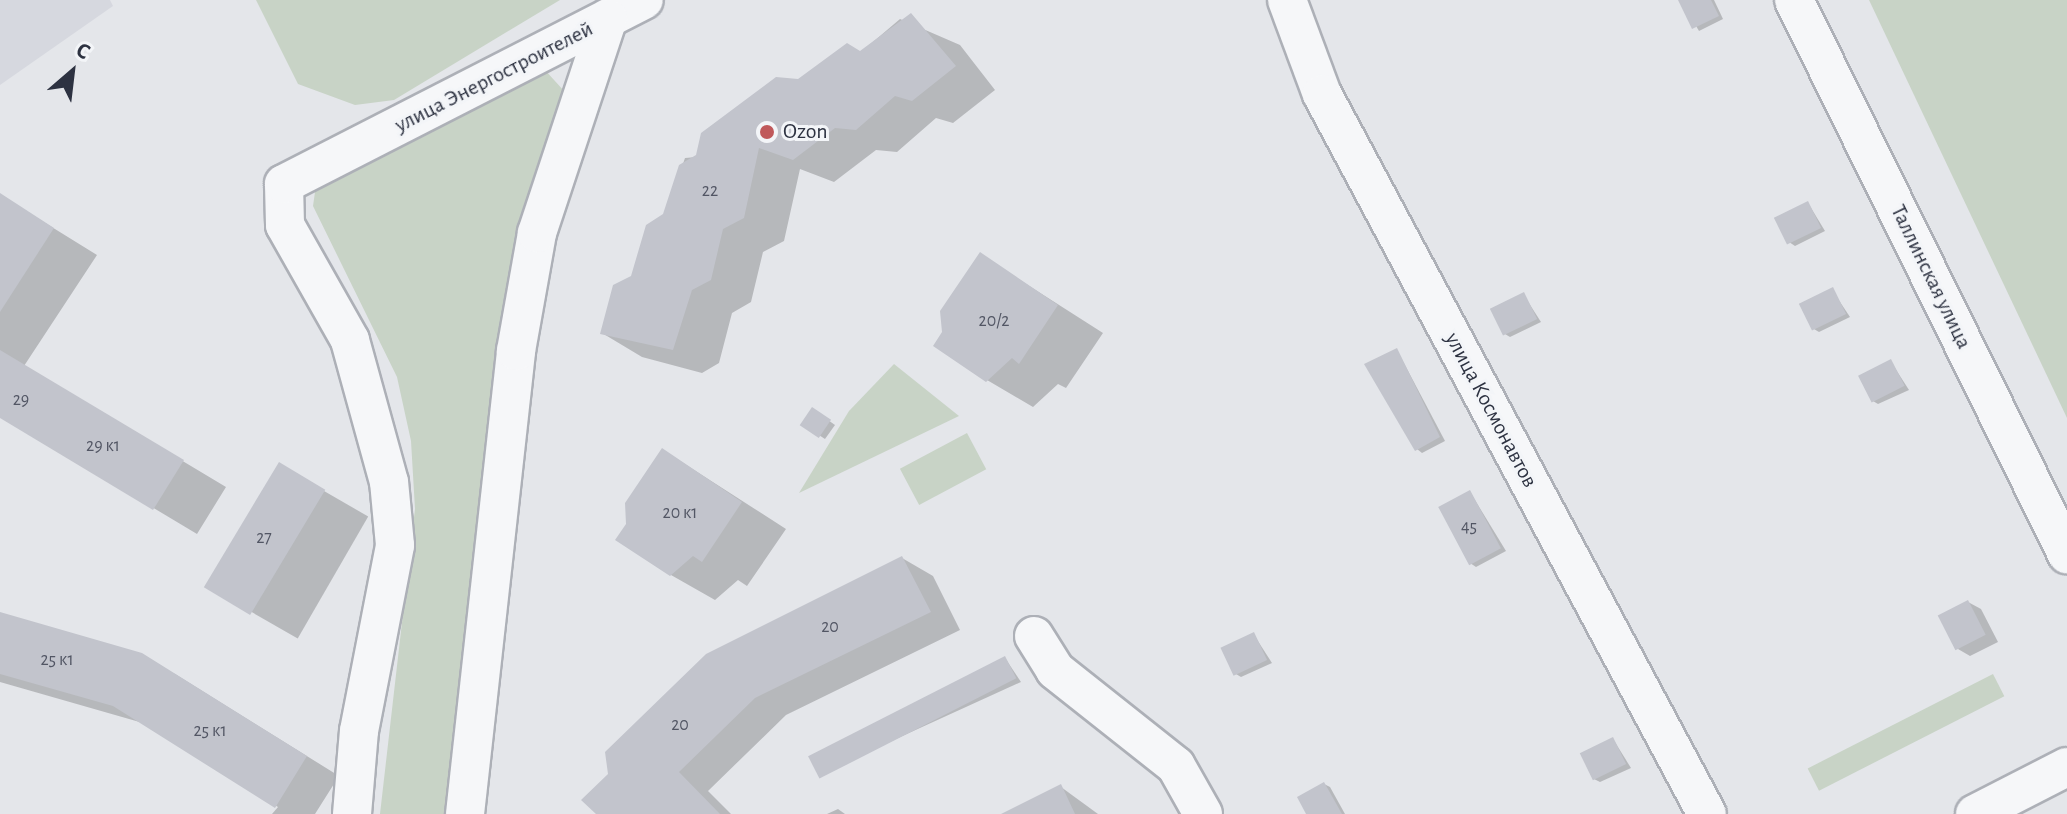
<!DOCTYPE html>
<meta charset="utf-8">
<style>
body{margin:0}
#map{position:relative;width:2067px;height:814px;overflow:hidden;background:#e4e6ea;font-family:"Alegreya Sans",sans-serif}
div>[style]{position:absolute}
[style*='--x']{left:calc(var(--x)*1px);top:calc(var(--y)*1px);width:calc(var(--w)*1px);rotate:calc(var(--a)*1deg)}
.built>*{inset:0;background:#d6d8df}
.green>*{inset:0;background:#c8d3c6;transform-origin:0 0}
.shadow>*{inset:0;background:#0003;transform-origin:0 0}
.building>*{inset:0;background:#c2c4cc;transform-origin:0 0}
.roads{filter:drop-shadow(2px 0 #adb0b7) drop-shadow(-2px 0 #adb0b7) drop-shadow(0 2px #adb0b7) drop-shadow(0 -2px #adb0b7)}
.minor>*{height:38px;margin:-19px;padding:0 19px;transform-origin:19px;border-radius:19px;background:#f6f7f9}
.dots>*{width:22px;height:22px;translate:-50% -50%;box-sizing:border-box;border:4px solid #f3f5f8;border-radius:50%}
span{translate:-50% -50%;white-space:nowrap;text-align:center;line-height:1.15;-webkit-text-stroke:6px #f3f5f8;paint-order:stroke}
.number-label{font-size:18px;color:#525664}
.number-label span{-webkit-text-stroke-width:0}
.street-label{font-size:22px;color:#2d3241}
.poi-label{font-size:22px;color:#2d3241}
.left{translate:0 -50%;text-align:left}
.north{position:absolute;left:32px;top:32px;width:80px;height:80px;-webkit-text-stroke:6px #f3f5f8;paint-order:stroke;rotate:28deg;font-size:22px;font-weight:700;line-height:32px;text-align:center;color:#2d3241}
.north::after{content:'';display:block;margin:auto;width:28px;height:36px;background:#2d3241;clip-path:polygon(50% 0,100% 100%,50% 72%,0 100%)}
</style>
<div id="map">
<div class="built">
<i style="clip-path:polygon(0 0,110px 0,113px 6px,0 85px)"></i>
</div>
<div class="green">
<i style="clip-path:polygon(256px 0,560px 0,394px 100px,355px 105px,298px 84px)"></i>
<i style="clip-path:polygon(1869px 0,2067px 0,2067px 418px)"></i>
<i style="clip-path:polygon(544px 69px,565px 92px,459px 814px,380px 814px,415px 509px,411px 441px,397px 377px,313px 206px,315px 192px,324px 177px)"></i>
<i style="clip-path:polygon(894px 364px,959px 416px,799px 493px,849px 411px)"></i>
<i style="left:967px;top:433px;width:41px;height:76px;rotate:62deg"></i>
<i style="left:1993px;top:674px;width:25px;height:208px;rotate:63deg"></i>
</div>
<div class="shadow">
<i style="clip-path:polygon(1681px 0,1714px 0,1723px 19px,1699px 31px)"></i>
<i style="clip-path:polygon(900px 19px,960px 45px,995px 90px,953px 123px,936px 118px,897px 152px,876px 150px,834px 182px,800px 169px,784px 241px,763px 252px,751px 302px,732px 313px,719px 363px,702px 373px,642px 357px,602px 333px,665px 216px,685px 158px,697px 157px,799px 81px,860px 53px)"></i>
<i style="clip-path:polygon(0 195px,97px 255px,24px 366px,226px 487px,197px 534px,0 416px)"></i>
<i style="clip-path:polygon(1808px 203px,1825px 231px,1795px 246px,1789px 242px)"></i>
<i style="clip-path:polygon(981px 255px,1103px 333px,1066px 388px,1058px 384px,1033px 407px,987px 380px)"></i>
<i style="clip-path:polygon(1832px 290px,1850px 317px,1819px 332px,1814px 329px)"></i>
<i style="clip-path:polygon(1523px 294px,1541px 322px,1510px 337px,1505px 334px)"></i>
<i style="clip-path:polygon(1397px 350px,1445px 441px,1422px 453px,1417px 449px)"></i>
<i style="clip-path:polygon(1891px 362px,1909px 390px,1878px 404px,1873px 401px)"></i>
<i style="clip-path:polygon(818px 413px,835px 425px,825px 439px,802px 424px)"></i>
<i style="clip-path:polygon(663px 450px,786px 529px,747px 586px,738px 580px,715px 600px,671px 575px,628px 524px)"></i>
<i style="left:279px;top:465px;width:103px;height:141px;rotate:30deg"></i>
<i style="clip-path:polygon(1470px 492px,1506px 551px,1476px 567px,1470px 563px)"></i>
<i style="clip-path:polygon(902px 558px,933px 576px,960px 630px,786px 715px,708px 791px,731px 814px,598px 814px)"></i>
<i style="clip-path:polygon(1968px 602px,1981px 609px,1998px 642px,1970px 656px,1958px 649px)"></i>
<i style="clip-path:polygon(0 614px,175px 674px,339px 776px,315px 814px,272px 814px,278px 807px,143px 723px,0 682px)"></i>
<i style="clip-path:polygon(1254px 635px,1272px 663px,1241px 677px,1236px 674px)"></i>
<i style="clip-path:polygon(1005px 658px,1021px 682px,819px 774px)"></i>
<i style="clip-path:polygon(1613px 739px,1631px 768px,1600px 782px,1594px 779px)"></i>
<i style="clip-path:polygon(1324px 784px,1330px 787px,1345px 814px,1309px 814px)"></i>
<i style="clip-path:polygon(1061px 787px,1098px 814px,1005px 814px)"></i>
<i style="clip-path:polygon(838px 809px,845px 814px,827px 814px)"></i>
</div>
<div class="building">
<i style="clip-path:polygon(1678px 0,1711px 0,1719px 16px,1692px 29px)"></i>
<i style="clip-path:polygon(911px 13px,956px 66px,912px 101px,895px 96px,856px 130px,835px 128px,793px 160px,759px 148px,744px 218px,723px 229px,711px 280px,692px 290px,673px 350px,600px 334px,613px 285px,631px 276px,646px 225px,663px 214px,679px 165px,696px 155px,701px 133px,776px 77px,798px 79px,847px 43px,860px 51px)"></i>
<i style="clip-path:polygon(0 193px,54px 228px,0 312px)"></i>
<i style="left:1808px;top:201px;width:30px;height:38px;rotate:64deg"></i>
<i style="clip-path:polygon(980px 252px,1058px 305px,1019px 364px,1012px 358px,986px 382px,933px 346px,942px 332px,940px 311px)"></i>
<i style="left:1833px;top:287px;width:30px;height:38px;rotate:64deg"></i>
<i style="left:1524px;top:292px;width:30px;height:38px;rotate:64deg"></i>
<i style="clip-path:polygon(1397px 348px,1440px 437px,1415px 451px,1364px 364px)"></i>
<i style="clip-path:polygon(0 350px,184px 460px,153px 510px,0 418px)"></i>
<i style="left:1891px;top:359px;width:30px;height:37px;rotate:63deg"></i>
<i style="left:812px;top:407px;width:23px;height:22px;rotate:34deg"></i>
<i style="clip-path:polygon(662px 448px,742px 502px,702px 562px,693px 556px,670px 576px,615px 540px,626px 524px,625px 503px)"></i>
<i style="left:279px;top:462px;width:54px;height:146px;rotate:31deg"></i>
<i style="left:1470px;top:490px;width:66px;height:36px;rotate:62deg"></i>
<i style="clip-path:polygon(902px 556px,931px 612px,755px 698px,679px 772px,720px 814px,596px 814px,581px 800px,608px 774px,605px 752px,706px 654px)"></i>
<i style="left:1968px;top:600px;width:39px;height:34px;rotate:63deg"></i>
<i style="clip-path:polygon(0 612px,142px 653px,307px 756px,275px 808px,113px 706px,0 674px)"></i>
<i style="left:1254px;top:632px;width:31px;height:37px;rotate:65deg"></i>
<i style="left:1005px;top:656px;width:25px;height:221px;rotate:63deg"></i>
<i style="left:1613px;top:737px;width:30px;height:37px;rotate:64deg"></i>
<i style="clip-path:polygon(1324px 782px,1342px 814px,1306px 814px,1297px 797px)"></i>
<i style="clip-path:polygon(1061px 784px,1075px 814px,1001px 814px)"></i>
</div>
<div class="roads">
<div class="minor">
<i style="--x:1287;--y:0;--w:100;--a:69.6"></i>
<i style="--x:1322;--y:94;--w:816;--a:61.87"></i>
<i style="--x:1794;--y:0;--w:618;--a:63.77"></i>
<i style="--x:1034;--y:636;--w:40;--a:58"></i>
<i style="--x:1055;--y:670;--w:154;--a:38.4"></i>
<i style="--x:1176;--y:766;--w:55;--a:60.6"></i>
<i style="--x:352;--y:814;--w:83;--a:-85.2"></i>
<i style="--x:359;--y:731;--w:189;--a:-79"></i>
<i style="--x:395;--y:545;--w:63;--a:-95.4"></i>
<i style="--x:389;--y:482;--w:147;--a:-105.4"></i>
<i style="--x:350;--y:340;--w:132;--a:-119.5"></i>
<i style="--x:285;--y:225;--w:41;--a:-91.4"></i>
<i style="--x:284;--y:184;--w:404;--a:-27.1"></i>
<i style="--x:465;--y:814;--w:466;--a:-83.7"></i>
<i style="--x:516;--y:351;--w:120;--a:-79.9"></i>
<i style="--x:537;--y:233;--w:226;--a:-71.7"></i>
<i style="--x:1975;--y:814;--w:103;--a:-27.1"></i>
</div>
</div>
<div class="dots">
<i style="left:767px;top:132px;background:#c0595b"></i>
</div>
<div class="number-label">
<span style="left:710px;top:191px">22</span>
<span style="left:994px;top:321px">20/2</span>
<span style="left:21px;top:400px">29</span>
<span style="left:103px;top:446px">29 к1</span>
<span style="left:680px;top:513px">20 к1</span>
<span style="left:1469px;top:527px">45</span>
<span style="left:264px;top:538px">27</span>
<span style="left:830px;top:627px">20</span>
<span style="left:57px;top:660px">25 к1</span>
<span style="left:680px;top:725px">20</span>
<span style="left:210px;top:731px">25 к1</span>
</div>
<div class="street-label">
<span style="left:494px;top:77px;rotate:-27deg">улица Энергостроителей</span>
<span style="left:1931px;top:277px;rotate:64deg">Таллинская улица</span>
<span style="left:1491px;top:410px;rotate:62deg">улица Космонавтов</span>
</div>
<div class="poi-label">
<span class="left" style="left:783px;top:132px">Ozon</span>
</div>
<div class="north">С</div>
</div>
